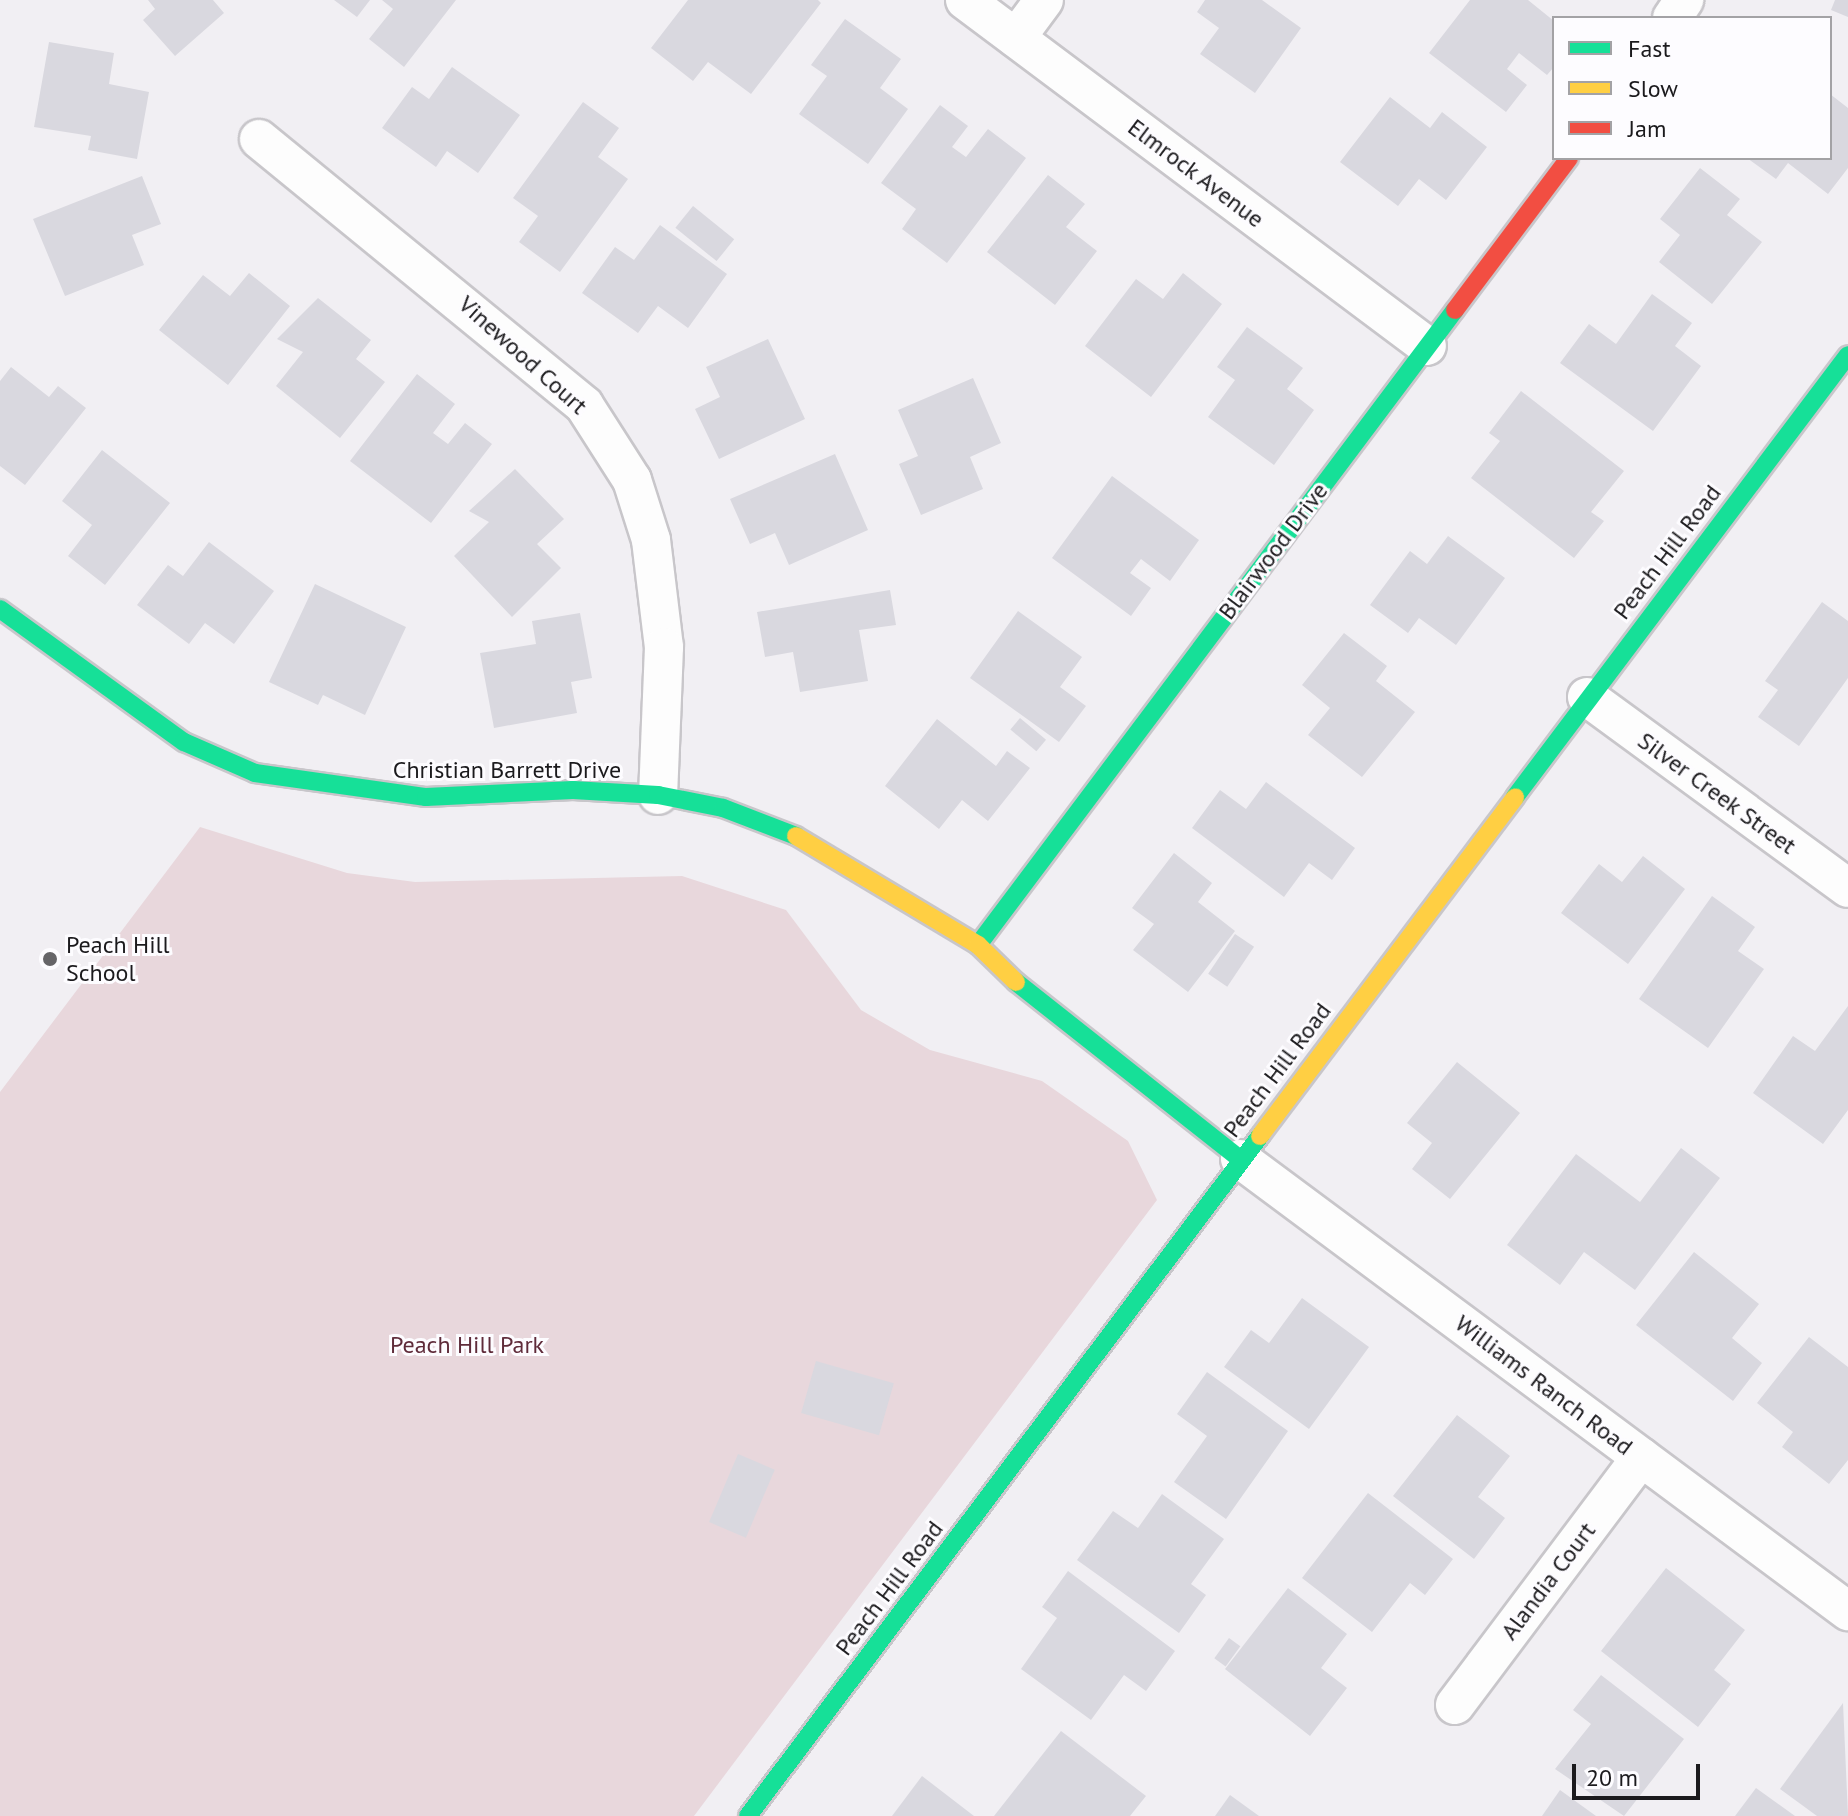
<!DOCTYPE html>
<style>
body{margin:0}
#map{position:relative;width:1848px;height:1816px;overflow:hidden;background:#f1eff3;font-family:"PT Sans",sans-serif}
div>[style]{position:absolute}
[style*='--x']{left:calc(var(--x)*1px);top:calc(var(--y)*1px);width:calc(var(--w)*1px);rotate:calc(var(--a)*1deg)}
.green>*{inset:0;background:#e8d7dc}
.building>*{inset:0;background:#d9d8df;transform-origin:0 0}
.roads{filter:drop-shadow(2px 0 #c8c6ca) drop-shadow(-2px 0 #c8c6ca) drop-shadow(0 2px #c8c6ca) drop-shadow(0 -2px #c8c6ca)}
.street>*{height:38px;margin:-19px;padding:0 19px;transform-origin:19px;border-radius:19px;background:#fdfdfd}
.fast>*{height:18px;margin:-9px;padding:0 9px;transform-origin:9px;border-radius:9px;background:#16e098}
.slow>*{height:18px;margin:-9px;padding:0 9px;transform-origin:9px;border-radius:9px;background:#ffcf43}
.jam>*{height:18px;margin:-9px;padding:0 9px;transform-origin:9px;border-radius:9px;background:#f24e42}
.dots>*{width:22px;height:22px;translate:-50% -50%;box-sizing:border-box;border:4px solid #fdfcff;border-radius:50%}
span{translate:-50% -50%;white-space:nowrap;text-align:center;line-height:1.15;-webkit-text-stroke:6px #fdfcff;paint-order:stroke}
.street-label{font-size:24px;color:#1b1a1d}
.poi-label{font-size:24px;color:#1b1a1d}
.left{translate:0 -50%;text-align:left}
.park-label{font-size:24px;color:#5f2b3a}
.legend{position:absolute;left:1552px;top:16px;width:280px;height:144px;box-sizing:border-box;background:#fdfcff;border:2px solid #a3a2a5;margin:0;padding:10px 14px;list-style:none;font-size:24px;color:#1b1a1d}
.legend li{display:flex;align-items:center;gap:16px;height:40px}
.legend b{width:40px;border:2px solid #a3a2a5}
.scale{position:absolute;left:1572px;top:1764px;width:128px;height:36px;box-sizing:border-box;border:4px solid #1b1a1d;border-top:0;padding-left:10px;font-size:24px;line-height:28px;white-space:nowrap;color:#1b1a1d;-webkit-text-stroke:6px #fdfcff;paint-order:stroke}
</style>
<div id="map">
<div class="green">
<i style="clip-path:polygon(200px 827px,347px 873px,415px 882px,682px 876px,786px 910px,861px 1010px,930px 1050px,1042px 1081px,1128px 1141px,1157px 1200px,694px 1816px,0 1816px,0 1092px)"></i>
</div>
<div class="building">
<i style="clip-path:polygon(148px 0,213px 0,224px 13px,175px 56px,143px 20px,155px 9px)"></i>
<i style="clip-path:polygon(334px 0,370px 0,357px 17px)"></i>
<i style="clip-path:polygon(382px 0,456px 0,404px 67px,369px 39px,393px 9px)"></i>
<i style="clip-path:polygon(688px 0,818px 0,821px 3px,751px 94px,708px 62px,693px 81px,651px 48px)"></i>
<i style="clip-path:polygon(1205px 0,1262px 0,1301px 28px,1255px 93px,1200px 54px,1219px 28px,1197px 12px)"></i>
<i style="clip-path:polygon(1470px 0,1528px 0,1554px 21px,1554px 67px,1547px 75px,1519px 53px,1507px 69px,1527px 85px,1506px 112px,1429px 53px)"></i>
<i style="clip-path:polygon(1835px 0,1848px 0,1848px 17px,1831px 10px)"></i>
<i style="clip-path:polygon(845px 19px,901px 59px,880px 88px,908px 109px,868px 164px,799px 114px,827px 76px,811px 65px)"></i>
<i style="clip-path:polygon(49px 42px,114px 53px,109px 84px,149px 92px,137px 159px,88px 150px,91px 136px,34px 127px)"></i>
<i style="clip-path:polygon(452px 67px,520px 115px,478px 173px,447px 151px,436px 167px,382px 128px,412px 87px,429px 99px)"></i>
<i style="clip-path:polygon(1830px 94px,1848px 108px,1848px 168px,1828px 194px,1788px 163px,1776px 179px,1747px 158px,1830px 158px)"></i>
<i style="clip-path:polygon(1390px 97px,1430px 128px,1442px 112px,1487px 147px,1446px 200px,1419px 179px,1398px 206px,1340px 162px)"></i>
<i style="clip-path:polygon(583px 102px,619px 128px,598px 157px,628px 179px,560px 272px,519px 242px,538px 216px,513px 198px)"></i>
<i style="clip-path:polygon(940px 105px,968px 126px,952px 147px,966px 157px,988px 129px,1026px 158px,947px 263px,902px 229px,916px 209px,881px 183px)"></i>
<i style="clip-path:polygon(1700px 168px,1740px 199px,1727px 215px,1762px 242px,1712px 304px,1659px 262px,1680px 235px,1660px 219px)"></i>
<i style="clip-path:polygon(1048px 175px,1085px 204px,1066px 227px,1097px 251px,1055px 305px,987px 252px)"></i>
<i style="clip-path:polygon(142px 176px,161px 224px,132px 235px,144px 265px,65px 296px,33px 219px)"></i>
<i style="left:693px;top:206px;width:53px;height:28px;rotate:39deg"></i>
<i style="clip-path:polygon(660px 225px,727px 274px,688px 328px,658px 306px,638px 333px,582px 293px,615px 247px,634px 260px)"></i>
<i style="clip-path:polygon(249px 273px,290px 306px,228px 385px,159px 330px,203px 275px,230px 296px)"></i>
<i style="clip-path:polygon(1183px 273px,1222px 304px,1151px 397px,1085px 346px,1136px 279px,1163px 299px)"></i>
<i style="clip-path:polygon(1652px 294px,1692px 323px,1675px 346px,1701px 366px,1653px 431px,1560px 363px,1589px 324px,1616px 344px)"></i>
<i style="clip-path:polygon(318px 298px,371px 340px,356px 359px,385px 382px,340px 438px,276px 386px,303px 352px,277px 339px)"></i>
<i style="clip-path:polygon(1247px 327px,1303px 368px,1287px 389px,1314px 410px,1274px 465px,1208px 417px,1235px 380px,1217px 367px)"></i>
<i style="clip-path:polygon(768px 339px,805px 419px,719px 459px,695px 409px,720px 397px,706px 367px)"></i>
<i style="clip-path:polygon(11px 367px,49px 397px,58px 386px,86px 408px,25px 485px,0 466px,0 381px)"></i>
<i style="clip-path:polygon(417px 374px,455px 404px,433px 433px,448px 444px,465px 423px,492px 444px,431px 523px,350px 461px)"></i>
<i style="clip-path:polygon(973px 378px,1001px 443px,970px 457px,983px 489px,921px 515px,899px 464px,918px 456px,898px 410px)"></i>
<i style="clip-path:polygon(1521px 391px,1624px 471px,1591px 512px,1604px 521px,1574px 558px,1471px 478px,1500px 441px,1489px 433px)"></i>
<i style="clip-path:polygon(102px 450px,170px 503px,105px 585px,68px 556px,92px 525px,62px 501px)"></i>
<i style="clip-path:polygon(835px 454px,868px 530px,789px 565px,775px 533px,750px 544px,730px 499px)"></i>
<i style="clip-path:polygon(515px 469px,564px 519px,537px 544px,561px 568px,512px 617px,454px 556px,489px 522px,469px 511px)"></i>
<i style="clip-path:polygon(1112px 476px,1199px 540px,1170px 581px,1141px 559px,1130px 573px,1151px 588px,1131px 616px,1052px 558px)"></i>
<i style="clip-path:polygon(1448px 536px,1505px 578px,1456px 645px,1419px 618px,1408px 633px,1370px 605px,1410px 551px,1427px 564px)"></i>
<i style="clip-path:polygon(209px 542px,274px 591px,234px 644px,205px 623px,189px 644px,137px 605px,168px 565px,183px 576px)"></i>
<i style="clip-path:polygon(315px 584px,406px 627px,365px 715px,323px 695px,318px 705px,269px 682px)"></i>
<i style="clip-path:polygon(890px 590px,896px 625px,859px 630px,868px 681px,800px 692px,793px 652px,765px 657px,757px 612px)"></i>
<i style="clip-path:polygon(1822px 602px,1848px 621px,1848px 678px,1799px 746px,1758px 717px,1778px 690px,1765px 681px)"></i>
<i style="clip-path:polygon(1018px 611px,1082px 657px,1060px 687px,1086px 706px,1059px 742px,970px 678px)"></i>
<i style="clip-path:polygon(580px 613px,592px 678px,571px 682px,577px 713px,494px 728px,480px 653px,536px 644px,532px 621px)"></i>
<i style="clip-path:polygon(1344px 633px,1387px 666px,1376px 681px,1415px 712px,1362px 777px,1308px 735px,1330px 708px,1302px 685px)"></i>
<i style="left:1020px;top:718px;width:34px;height:15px;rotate:40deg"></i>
<i style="clip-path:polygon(937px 719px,996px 766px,1007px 751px,1030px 768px,988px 821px,962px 800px,939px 829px,885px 786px)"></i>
<i style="clip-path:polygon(1266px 782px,1355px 848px,1332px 880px,1309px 863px,1284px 897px,1192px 828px,1220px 790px,1246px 809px)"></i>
<i style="clip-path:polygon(1174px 853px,1212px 883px,1198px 902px,1235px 931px,1188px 992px,1133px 950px,1154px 924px,1132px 908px)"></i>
<i style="clip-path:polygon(1643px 856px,1685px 889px,1628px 964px,1561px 913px,1599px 864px,1622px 882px)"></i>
<i style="clip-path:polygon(1712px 896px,1755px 927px,1738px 951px,1764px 969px,1708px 1048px,1639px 999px)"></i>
<i style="left:1235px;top:934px;width:23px;height:48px;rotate:34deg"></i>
<i style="clip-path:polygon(1848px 1006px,1848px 1110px,1823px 1144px,1753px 1093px,1793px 1036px,1815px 1051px)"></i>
<i style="clip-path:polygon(1457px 1062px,1520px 1113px,1450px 1199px,1412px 1169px,1432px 1143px,1407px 1123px)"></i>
<i style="clip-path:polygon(1681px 1148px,1720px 1178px,1635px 1290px,1584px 1252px,1560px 1285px,1507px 1245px,1576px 1154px,1640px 1202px)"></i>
<i style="clip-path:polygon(1694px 1252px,1759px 1304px,1732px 1338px,1762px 1363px,1733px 1401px,1636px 1325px)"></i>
<i style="clip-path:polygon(1302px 1298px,1369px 1347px,1309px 1429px,1224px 1367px,1251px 1330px,1269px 1343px)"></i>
<i style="clip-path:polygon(1809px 1337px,1848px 1367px,1848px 1460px,1829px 1484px,1782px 1447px,1793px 1432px,1757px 1403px)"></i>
<i style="left:816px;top:1361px;width:81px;height:54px;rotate:16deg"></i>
<i style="clip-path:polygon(1207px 1372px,1288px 1431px,1226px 1519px,1174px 1482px,1207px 1436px,1177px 1414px)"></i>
<i style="clip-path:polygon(1457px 1415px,1510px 1456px,1478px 1497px,1505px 1518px,1474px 1559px,1393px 1496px)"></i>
<i style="left:738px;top:1454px;width:40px;height:74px;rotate:23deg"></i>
<i style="clip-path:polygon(1368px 1493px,1453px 1559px,1425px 1595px,1410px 1583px,1372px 1632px,1302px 1578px)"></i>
<i style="clip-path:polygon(1162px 1494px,1224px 1539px,1191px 1584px,1206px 1595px,1179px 1633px,1077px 1560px,1113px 1511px,1138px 1528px)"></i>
<i style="clip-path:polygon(1666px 1568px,1745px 1630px,1714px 1670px,1731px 1684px,1698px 1727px,1601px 1651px)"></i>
<i style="clip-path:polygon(1068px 1571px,1175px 1651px,1146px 1691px,1124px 1675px,1091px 1720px,1021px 1669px,1057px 1618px,1042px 1607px)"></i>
<i style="clip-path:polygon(1288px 1588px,1347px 1634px,1321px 1668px,1347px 1688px,1310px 1736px,1225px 1669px)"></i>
<i style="left:1229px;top:1638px;width:14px;height:25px;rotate:36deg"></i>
<i style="clip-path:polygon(1601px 1675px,1684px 1739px,1624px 1816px,1555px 1769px,1591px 1724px,1573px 1710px)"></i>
<i style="clip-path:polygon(1843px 1703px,1848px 1816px,1817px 1816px,1780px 1789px)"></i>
<i style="clip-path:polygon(1061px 1731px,1146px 1796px,1130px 1816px,994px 1816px)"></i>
<i style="clip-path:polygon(922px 1776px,974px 1816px,892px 1816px)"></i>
<i style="clip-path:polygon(1756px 1788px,1795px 1816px,1735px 1816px)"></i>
<i style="clip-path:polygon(1560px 1790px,1596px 1816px,1542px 1816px)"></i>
<i style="clip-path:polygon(1230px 1795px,1259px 1816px,1215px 1816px)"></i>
</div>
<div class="roads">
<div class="street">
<i style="--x:965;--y:0;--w:577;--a:36.83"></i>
<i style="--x:1672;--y:18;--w:22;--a:-56"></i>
<i style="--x:1016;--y:38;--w:47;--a:-53.6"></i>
<i style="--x:259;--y:139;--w:420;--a:39.3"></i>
<i style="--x:584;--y:405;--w:89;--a:57.4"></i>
<i style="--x:632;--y:480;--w:63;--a:72.4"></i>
<i style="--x:651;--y:540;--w:108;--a:83.1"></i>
<i style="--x:664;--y:647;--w:148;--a:92.3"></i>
<i style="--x:1587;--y:697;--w:323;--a:36.2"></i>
<i style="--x:1240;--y:1159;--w:758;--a:36.63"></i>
<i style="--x:1455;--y:1705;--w:310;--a:-53.1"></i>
</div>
<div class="fast">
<i style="--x:0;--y:609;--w:227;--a:35.9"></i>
<i style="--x:184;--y:742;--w:77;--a:23.6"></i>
<i style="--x:255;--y:773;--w:173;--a:8"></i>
<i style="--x:426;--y:797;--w:147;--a:-2.7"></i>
<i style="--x:573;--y:790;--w:85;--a:3.4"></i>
<i style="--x:658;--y:795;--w:66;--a:11.3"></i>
<i style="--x:723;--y:808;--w:78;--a:21"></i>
<i style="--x:1515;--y:797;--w:553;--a:-53.01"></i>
<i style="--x:978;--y:945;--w:794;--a:-53.09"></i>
<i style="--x:1016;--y:982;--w:285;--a:38.3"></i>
<i style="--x:748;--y:1816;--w:851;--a:-53.02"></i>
</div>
<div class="slow">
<i style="--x:796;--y:836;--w:212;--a:30.9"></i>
<i style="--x:978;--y:945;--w:53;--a:44.2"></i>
<i style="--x:1260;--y:1136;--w:424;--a:-53"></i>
</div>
<div class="jam">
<i style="--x:1455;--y:310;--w:190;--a:-53.1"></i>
</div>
</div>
<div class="dots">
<i style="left:50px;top:959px;background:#666568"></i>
</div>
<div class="street-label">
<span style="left:1196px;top:173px;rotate:37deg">Elmrock Avenue</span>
<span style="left:523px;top:355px;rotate:42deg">Vinewood Court</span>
<span style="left:1273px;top:551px;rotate:-53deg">Blairwood Drive</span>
<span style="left:1667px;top:552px;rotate:-53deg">Peach Hill Road</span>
<span style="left:507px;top:770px">Christian Barrett Drive</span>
<span style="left:1717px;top:793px;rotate:36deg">Silver Creek Street</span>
<span style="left:1277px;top:1070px;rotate:-53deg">Peach Hill Road</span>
<span style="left:1544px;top:1385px;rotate:37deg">Williams Ranch Road</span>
<span style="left:1548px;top:1581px;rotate:-53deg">Alandia Court</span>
<span style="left:889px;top:1588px;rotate:-53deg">Peach Hill Road</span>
</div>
<div class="poi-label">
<span class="left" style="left:66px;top:959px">Peach Hill<br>School</span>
</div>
<div class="park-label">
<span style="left:467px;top:1345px">Peach Hill Park</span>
</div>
<ul class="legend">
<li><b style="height:10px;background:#16e098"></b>Fast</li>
<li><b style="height:10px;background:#ffcf43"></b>Slow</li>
<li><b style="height:10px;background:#f24e42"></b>Jam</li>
</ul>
<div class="scale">20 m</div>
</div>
